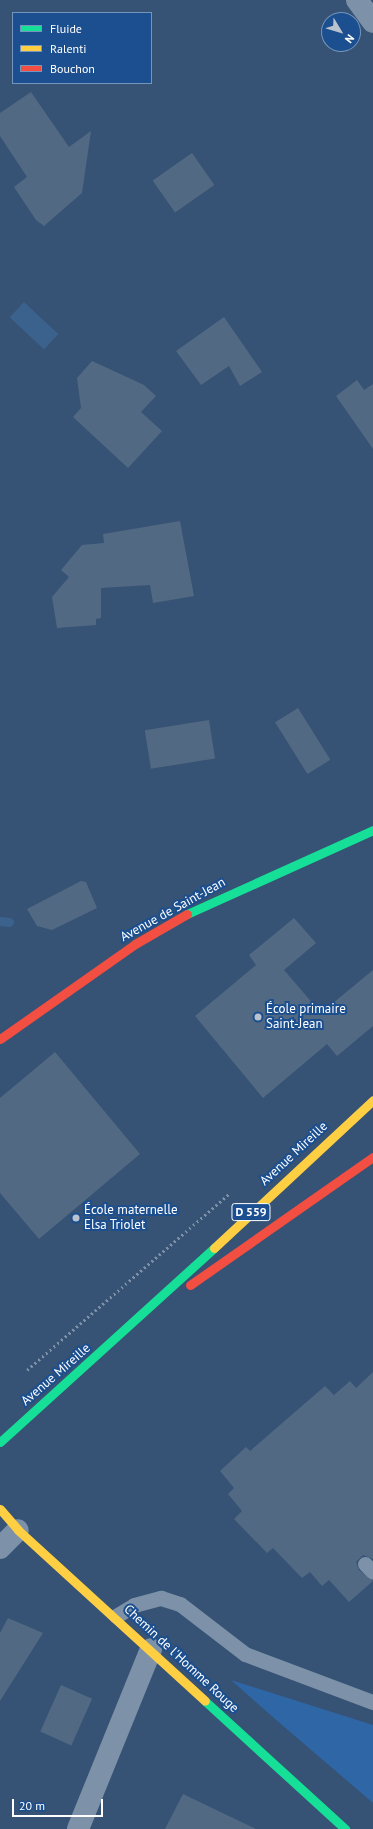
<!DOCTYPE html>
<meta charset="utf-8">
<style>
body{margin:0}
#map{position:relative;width:373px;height:1829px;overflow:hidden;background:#365274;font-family:"PT Sans",sans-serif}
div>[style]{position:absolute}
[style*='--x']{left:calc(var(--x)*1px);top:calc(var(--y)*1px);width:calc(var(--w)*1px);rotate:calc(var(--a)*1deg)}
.green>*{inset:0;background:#2f66a5}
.water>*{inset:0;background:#3b618d;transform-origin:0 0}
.stream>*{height:9px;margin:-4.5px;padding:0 4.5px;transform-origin:4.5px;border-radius:4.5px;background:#3b618d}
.building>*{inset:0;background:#526984;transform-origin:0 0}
.path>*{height:2.5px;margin-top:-1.25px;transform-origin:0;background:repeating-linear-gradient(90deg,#7d92a8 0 2px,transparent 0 5px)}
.lane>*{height:15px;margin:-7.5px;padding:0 7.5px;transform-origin:7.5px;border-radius:7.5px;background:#7d92a8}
.street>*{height:22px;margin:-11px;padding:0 11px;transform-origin:11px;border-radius:11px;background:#7d92a8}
.fast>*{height:9px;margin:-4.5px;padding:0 4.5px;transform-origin:4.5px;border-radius:4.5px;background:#16e098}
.slow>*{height:9px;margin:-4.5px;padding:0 4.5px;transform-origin:4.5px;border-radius:4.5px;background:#ffcf43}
.jam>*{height:9px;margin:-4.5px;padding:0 4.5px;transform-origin:4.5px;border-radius:4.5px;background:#f24e42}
.dots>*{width:11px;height:11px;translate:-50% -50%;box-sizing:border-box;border:2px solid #1b4f8f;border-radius:50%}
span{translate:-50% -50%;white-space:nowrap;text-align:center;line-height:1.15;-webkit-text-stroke:4px #1b4f8f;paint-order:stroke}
.shield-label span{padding:1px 3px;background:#1b4f8f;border:1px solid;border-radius:3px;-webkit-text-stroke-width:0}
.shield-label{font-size:12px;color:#fff;font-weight:700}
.street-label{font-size:13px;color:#fff}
.poi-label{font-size:13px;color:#fff}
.left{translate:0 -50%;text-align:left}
.legend{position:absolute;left:12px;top:12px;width:140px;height:72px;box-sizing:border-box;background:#1b4f8f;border:1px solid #7695bc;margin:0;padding:5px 7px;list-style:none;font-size:12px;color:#fff}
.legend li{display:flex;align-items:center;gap:8px;height:20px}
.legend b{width:20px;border:1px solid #7695bc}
.north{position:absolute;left:321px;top:12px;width:40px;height:40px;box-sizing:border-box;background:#1b4f8f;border:1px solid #7695bc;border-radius:50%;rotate:128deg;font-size:11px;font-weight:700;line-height:16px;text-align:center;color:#fff}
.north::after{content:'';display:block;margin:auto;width:14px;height:18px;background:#b9c2ce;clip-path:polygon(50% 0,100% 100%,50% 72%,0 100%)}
.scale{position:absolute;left:12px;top:1799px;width:91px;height:18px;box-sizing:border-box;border:2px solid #fff;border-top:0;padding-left:5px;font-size:12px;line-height:14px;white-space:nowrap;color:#fff;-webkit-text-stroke:3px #1b4f8f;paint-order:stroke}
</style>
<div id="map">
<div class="green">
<i style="clip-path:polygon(231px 1680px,373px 1725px,373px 1803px,275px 1719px)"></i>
</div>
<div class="water">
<i style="left:24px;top:302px;width:47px;height:21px;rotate:43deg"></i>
</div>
<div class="stream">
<i style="--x:0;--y:921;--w:9;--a:6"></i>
</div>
<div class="building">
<i style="clip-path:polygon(31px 92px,69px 147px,91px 131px,82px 193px,44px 226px,36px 220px,14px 187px,27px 177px,0 136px,0 113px)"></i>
<i style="left:192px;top:153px;width:39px;height:48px;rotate:55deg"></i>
<i style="clip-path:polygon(224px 317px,262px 372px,240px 386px,229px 366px,201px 385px,176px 351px)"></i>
<i style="clip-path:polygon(92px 361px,144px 385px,156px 396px,141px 412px,162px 431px,128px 468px,73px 417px,81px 408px,77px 378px)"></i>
<i style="clip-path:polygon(357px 380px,364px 390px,373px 384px,373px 449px,336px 396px)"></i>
<i style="clip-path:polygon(180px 521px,194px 596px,153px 603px,150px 585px,101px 588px,101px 618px,96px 619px,96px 625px,57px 628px,52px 597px,69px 577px,61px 570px,82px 545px,104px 543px,103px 534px)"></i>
<i style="left:298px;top:708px;width:61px;height:27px;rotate:58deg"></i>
<i style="left:209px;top:720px;width:39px;height:65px;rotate:81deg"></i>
<i style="clip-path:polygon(81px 881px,86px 882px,97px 908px,52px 930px,37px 926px,27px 909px)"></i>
<i style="clip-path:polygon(294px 918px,316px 943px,284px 970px,321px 1013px,373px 970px,373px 1026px,337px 1056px,327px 1044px,263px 1098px,195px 1016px,256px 965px,249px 955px)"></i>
<i style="clip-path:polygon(55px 1052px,140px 1154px,39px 1239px,0 1193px,0 1098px)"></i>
<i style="clip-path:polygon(373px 1372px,373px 1559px,363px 1555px,356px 1562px,359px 1570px,373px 1581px,349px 1602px,329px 1580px,322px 1586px,310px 1572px,302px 1578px,273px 1548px,267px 1553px,234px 1519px,242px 1511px,228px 1494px,234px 1488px,220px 1471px,246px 1447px,250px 1451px,325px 1386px,334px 1395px,350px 1381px,356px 1388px)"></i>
<i style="clip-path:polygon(8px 1618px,43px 1633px,0 1701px,0 1633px)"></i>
<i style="left:61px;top:1685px;width:34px;height:51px;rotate:24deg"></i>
<i style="clip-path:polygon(183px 1794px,256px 1829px,165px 1829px)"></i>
</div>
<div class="path">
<i style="--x:27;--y:1370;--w:268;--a:-41.1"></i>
</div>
<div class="lane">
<i style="--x:365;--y:1564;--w:11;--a:45"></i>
<i style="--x:116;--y:1616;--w:21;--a:-31"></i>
<i style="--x:134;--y:1605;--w:28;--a:-15"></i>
<i style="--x:161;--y:1598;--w:20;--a:18"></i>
<i style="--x:180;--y:1604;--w:82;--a:37.6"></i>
<i style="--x:245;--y:1654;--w:137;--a:20.6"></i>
</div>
<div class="street">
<i style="--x:357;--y:0;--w:27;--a:54"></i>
<i style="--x:0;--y:1548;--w:25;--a:-45"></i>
<i style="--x:78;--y:1829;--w:194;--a:-67.9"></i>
</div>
<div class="fast">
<i style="--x:187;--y:914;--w:204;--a:-24.3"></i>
<i style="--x:0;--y:1442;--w:289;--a:-42.2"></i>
<i style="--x:205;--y:1701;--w:190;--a:42.4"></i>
</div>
<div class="slow">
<i style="--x:214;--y:1248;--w:217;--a:-42.9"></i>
<i style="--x:0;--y:1509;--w:28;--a:49"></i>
<i style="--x:18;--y:1530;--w:253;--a:42.4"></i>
</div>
<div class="jam">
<i style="--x:0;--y:1039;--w:165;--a:-35.1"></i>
<i style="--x:135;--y:944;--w:60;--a:-30"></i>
<i style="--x:190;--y:1285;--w:223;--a:-35"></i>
</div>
<div class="dots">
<i style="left:258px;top:1017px;background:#b9c2ce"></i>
<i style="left:76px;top:1218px;background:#b9c2ce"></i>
</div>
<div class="shield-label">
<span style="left:251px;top:1212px">D 559</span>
</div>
<div class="street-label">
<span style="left:173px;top:910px;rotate:-29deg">Avenue de Saint-Jean</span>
<span style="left:294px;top:1154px;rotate:-43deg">Avenue Mireille</span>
<span style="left:56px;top:1375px;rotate:-41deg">Avenue Mireille</span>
<span style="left:181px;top:1659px;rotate:43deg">Chemin de l'Homme Rouge</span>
</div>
<div class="poi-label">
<span class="left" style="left:266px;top:1017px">École primaire<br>Saint-Jean</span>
<span class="left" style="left:84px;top:1218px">École maternelle<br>Elsa Triolet</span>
</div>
<ul class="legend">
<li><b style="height:5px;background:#16e098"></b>Fluide</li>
<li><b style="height:5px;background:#ffcf43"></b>Ralenti</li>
<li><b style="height:5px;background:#f24e42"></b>Bouchon</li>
</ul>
<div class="north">N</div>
<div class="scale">20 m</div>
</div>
